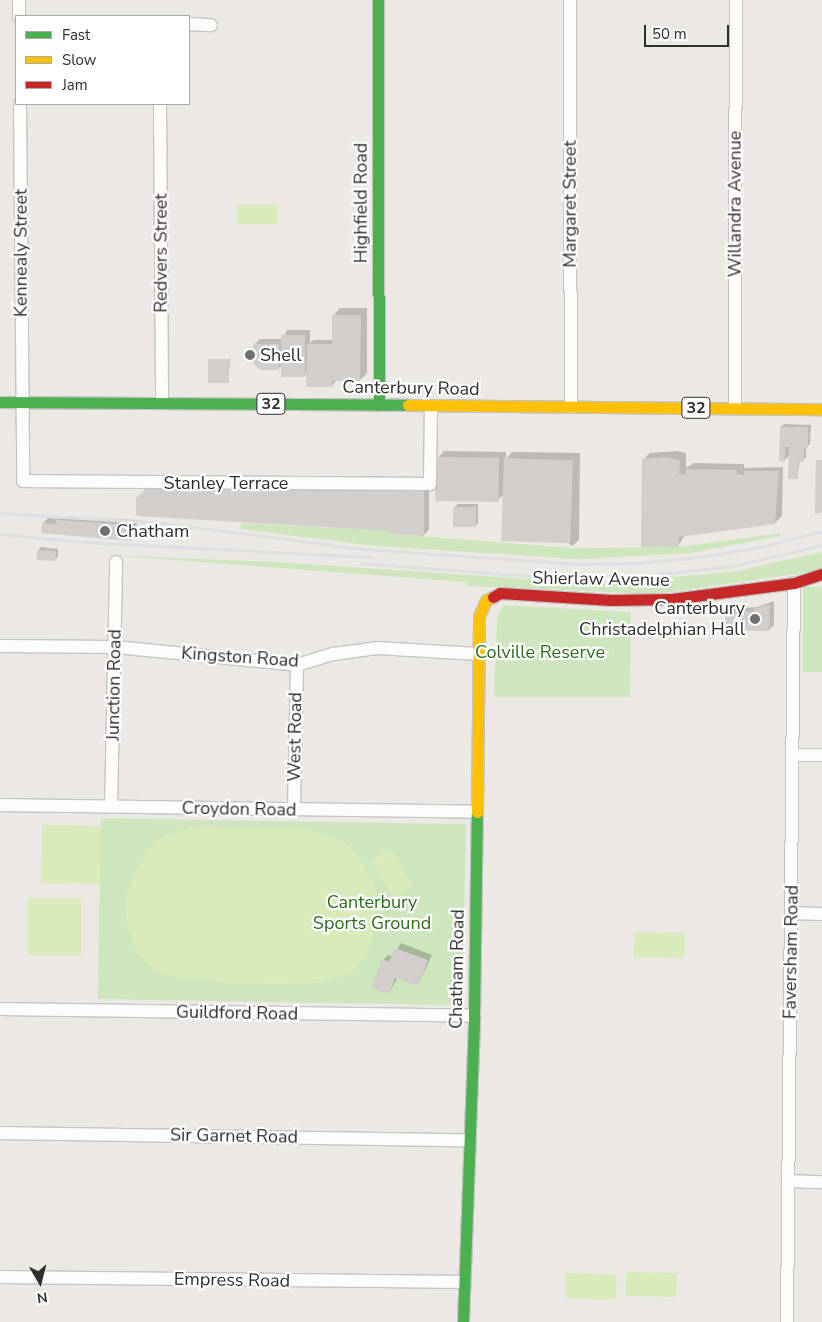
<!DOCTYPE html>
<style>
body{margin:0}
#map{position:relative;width:822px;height:1322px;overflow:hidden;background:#ece8e4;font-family:"Nunito Sans",sans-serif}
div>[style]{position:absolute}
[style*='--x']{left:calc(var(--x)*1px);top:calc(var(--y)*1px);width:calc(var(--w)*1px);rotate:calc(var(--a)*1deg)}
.green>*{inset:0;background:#cee6be;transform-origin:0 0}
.pitch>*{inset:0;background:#d9eabb;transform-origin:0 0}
.shadow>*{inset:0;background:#0003}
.building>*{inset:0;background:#d1cecb;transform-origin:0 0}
.roads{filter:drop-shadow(1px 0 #c5c4c5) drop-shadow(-1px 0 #c5c4c5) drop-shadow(0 1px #c5c4c5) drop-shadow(0 -1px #c5c4c5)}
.street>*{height:12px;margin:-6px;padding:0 6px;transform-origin:6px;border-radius:6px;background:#fcfcfb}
.fast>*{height:11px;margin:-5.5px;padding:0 5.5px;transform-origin:5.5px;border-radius:5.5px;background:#4caf50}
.slow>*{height:11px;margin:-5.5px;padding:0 5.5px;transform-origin:5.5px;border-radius:5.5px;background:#ffc107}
.jam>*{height:11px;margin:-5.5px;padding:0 5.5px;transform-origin:5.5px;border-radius:5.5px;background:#c62828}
.rail>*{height:3px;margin:-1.5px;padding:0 1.5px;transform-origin:1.5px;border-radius:1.5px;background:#dfdfe1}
.dots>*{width:14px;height:14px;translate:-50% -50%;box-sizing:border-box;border:2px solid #fff;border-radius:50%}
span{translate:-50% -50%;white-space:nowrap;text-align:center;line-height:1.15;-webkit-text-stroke:4.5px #fff;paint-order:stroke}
.shield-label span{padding:1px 4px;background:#fff;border:1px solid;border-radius:4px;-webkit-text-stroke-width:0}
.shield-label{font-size:16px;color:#2e2e2e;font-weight:700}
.street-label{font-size:18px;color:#2e2e2e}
.poi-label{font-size:18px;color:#2e2e2e}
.left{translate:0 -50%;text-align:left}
.right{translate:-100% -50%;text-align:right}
.park-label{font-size:18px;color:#2c6e1b}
.legend{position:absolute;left:15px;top:15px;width:175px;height:90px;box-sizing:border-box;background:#fff;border:1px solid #ababab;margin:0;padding:6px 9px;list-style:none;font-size:15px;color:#2e2e2e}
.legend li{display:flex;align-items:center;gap:10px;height:25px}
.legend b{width:25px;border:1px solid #ababab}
.north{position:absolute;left:15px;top:1257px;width:50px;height:50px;-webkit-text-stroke:4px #fff;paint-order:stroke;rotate:172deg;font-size:14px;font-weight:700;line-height:20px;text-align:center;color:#2e2e2e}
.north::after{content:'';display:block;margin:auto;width:18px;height:22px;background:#2e2e2e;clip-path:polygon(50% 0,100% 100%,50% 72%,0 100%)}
.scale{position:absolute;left:644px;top:25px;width:85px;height:22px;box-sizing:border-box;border:2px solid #2e2e2e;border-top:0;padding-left:6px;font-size:15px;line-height:18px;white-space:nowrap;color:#2e2e2e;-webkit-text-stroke:4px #fff;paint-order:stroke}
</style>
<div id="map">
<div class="green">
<i style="clip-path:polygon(241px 523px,391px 531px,391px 534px,573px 548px,679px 547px,780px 533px,781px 536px,691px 553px,580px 559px,376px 546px,241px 529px)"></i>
<i style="clip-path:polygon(822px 552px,822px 570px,658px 594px,467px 586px,466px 582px,107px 555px,276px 562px,602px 584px,738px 571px)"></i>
<i style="left:822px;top:587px;width:85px;height:19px;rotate:90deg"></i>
<i style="clip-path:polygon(504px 605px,631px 612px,630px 697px,494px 697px,497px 617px)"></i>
<i style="left:101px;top:818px;width:365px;height:181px;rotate:1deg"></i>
</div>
<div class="pitch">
<i style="left:237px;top:205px;width:41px;height:19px"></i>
<i style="left:42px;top:825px;width:59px;height:58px;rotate:1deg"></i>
<i style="clip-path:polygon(191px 827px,305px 829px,342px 841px,357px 853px,377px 891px,373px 937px,365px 957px,351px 973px,322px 983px,235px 984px,174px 977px,152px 968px,137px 953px,127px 927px,125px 899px,137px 869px,155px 840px)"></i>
<i style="left:390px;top:849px;width:44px;height:23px;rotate:58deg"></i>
<i style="left:28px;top:898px;width:53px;height:57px"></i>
<i style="left:634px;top:932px;width:51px;height:25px;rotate:1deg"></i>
<i style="left:626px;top:1272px;width:51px;height:24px;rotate:1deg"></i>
<i style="left:566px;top:1273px;width:51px;height:25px;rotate:2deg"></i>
</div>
<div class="shadow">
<i style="clip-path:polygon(340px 308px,367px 308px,367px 373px,360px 380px,336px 381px,332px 386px,308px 373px,304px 376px,282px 376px,282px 365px,278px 369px,255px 344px,260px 339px,282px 339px,287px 330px,310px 330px,310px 343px,313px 340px,333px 340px,334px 315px)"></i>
<i style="clip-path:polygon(211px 359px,230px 359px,228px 382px,210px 360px)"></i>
<i style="clip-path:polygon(784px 424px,811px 425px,810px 444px,806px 447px,806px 458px,800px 461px,797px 478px,790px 455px,785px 460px,781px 427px)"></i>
<i style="clip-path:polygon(444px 451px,506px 452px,506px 459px,512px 452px,580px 453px,579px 540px,572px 546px,504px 494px,498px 500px,438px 458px)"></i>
<i style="clip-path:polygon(677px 451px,686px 453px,686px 468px,694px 463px,744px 464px,744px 468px,783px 467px,782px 516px,775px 523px,685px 535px,678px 546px,644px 459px,650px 453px)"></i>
<i style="clip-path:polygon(154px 482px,429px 487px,429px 530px,424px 535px,354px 527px)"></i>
<i style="clip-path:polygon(458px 504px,478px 504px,478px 523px,475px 526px,455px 507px)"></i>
<i style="clip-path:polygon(62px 516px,137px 520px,136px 535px,131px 539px,43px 523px,48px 518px,59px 519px)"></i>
<i style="clip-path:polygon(41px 547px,58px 549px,58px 557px,54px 560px,38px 550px)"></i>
<i style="clip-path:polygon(774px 601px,774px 625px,769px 630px,727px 614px,732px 609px,757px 607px)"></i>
<i style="clip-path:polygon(401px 943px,432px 955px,418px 985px,398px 977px,389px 993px,383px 960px,388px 955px,393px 957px)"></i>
</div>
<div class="building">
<i style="clip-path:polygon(332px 315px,361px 315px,360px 381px,332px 381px,332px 387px,306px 387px,307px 344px,332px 344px)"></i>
<i style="left:281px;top:335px;width:24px;height:42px"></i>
<i style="clip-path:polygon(253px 344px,279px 344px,279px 370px,260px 370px,253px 363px)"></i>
<i style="left:208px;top:359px;width:21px;height:24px"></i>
<i style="clip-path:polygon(780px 427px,808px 427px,808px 448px,804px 448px,804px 462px,798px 462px,798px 479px,788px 479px,789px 447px,785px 447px,785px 462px,779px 461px)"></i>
<i style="left:436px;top:457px;width:63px;height:44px;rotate:1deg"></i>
<i style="clip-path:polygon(664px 457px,680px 460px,679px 474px,686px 475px,686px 469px,737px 470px,737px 474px,744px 475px,744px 471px,779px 471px,775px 524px,679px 537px,679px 547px,641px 547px,642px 459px)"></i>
<i style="left:504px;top:458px;width:69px;height:83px;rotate:2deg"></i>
<i style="clip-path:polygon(816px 460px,822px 460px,822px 512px,815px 514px)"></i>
<i style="clip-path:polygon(146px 488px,424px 491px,424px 536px,390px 534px,391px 531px,136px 516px,136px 498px)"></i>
<i style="left:453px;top:507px;width:23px;height:20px"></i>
<i style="clip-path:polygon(56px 520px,133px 525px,132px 541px,41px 533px,42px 523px,56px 524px)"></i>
<i style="left:37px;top:550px;width:19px;height:10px;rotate:3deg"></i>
<i style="clip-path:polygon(770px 605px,769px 631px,725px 631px,725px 613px,755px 611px,755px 608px)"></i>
<i style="clip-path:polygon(395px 948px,428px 960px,418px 986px,395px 978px,389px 994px,371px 988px,382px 959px,389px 962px)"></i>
</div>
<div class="roads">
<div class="street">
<i style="--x:19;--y:0;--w:16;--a:90"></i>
<i style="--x:570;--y:0;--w:407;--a:89.9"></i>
<i style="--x:189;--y:24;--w:22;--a:3"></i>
<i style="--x:20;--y:104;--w:377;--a:89.5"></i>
<i style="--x:23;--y:481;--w:407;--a:0.4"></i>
<i style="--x:430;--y:484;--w:78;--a:-89.3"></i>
<i style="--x:160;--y:104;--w:299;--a:89.6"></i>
<i style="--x:735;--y:408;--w:408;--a:-89.9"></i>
<i style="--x:0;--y:646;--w:115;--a:0.5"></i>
<i style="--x:115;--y:647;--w:183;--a:5.6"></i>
<i style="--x:297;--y:665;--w:39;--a:-17"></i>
<i style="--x:334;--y:654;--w:43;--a:-7.9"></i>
<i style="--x:377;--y:648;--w:101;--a:3.4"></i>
<i style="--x:793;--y:755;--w:29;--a:0"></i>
<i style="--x:0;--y:805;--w:477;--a:0.8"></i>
<i style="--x:111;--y:807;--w:245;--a:-88.8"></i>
<i style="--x:294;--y:809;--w:144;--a:-88.8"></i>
<i style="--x:791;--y:913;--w:31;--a:2"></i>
<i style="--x:0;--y:1009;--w:474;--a:0.8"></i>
<i style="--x:0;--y:1133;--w:469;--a:0.9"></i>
<i style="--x:788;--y:1181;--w:34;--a:2"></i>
<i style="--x:0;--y:1277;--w:464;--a:0.6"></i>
<i style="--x:787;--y:1322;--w:739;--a:-89.46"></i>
</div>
<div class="fast">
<i style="--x:378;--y:0;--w:405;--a:89.9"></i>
<i style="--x:0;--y:402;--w:408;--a:0.4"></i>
<i style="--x:463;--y:1322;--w:306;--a:-87.9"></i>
<i style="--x:474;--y:1016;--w:204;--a:-89.2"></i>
</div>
<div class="slow">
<i style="--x:408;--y:405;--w:414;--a:0.6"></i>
<i style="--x:477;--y:812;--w:196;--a:-89.4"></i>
<i style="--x:479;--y:616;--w:17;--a:-66"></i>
<i style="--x:486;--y:600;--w:8;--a:-23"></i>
</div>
<div class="jam">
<i style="--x:493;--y:597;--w:8;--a:-30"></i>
<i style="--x:500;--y:593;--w:111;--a:3.6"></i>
<i style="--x:611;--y:600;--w:61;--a:-0.9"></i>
<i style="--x:672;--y:599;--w:123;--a:-7.5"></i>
<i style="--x:794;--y:583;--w:29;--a:-18"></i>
</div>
</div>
<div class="rail">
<i style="--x:0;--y:513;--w:163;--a:3.5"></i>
<i style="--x:163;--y:523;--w:203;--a:7.4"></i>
<i style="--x:364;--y:549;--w:216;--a:4"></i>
<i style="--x:579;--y:564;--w:61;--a:-0.9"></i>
<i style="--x:640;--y:563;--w:59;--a:-5.8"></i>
<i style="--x:699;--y:557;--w:63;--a:-9.2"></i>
<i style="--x:761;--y:547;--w:63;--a:-14.7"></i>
<i style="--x:0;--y:534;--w:84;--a:5.4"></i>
<i style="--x:84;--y:542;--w:289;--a:3"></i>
<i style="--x:361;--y:563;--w:169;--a:4.4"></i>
<i style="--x:529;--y:576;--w:93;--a:1.2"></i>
<i style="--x:622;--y:578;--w:112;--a:-6.2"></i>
<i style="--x:733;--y:566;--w:91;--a:-13.3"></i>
</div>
<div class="dots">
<i style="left:250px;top:355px;background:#706f6e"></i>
<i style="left:105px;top:531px;background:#706f6e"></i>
<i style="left:755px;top:619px;background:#706f6e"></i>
</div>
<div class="shield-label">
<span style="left:271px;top:404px">32</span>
<span style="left:696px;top:408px">32</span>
</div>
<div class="street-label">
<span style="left:361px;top:203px;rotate:-90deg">Highfield Road</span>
<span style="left:570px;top:204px;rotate:-90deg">Margaret Street</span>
<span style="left:735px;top:204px;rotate:-90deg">Willandra Avenue</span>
<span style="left:21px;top:253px;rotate:-90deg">Kennealy Street</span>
<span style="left:161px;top:253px;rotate:-90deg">Redvers Street</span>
<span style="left:411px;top:388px;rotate:1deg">Canterbury Road</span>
<span style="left:226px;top:483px">Stanley Terrace</span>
<span style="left:601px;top:579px;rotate:1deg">Shierlaw Avenue</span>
<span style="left:240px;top:657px;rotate:4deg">Kingston Road</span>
<span style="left:114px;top:685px;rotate:-89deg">Junction Road</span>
<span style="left:295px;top:737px;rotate:-89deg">West Road</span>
<span style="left:239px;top:809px;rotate:1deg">Croydon Road</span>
<span style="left:791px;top:952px;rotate:-89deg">Faversham Road</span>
<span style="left:457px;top:969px;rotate:-89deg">Chatham Road</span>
<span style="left:237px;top:1013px;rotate:1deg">Guildford Road</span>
<span style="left:234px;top:1136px;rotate:1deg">Sir Garnet Road</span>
<span style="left:232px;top:1280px;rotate:1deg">Empress Road</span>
</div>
<div class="poi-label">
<span class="left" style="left:260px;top:355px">Shell</span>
<span class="left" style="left:116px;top:531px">Chatham</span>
<span class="right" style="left:745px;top:619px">Canterbury<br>Christadelphian Hall</span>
</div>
<div class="park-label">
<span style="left:540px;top:652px">Colville Reserve</span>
<span style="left:372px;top:913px">Canterbury<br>Sports Ground</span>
</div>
<ul class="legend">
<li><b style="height:6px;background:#4caf50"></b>Fast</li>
<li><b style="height:6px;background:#ffc107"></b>Slow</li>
<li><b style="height:6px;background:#c62828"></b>Jam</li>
</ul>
<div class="north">N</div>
<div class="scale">50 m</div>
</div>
